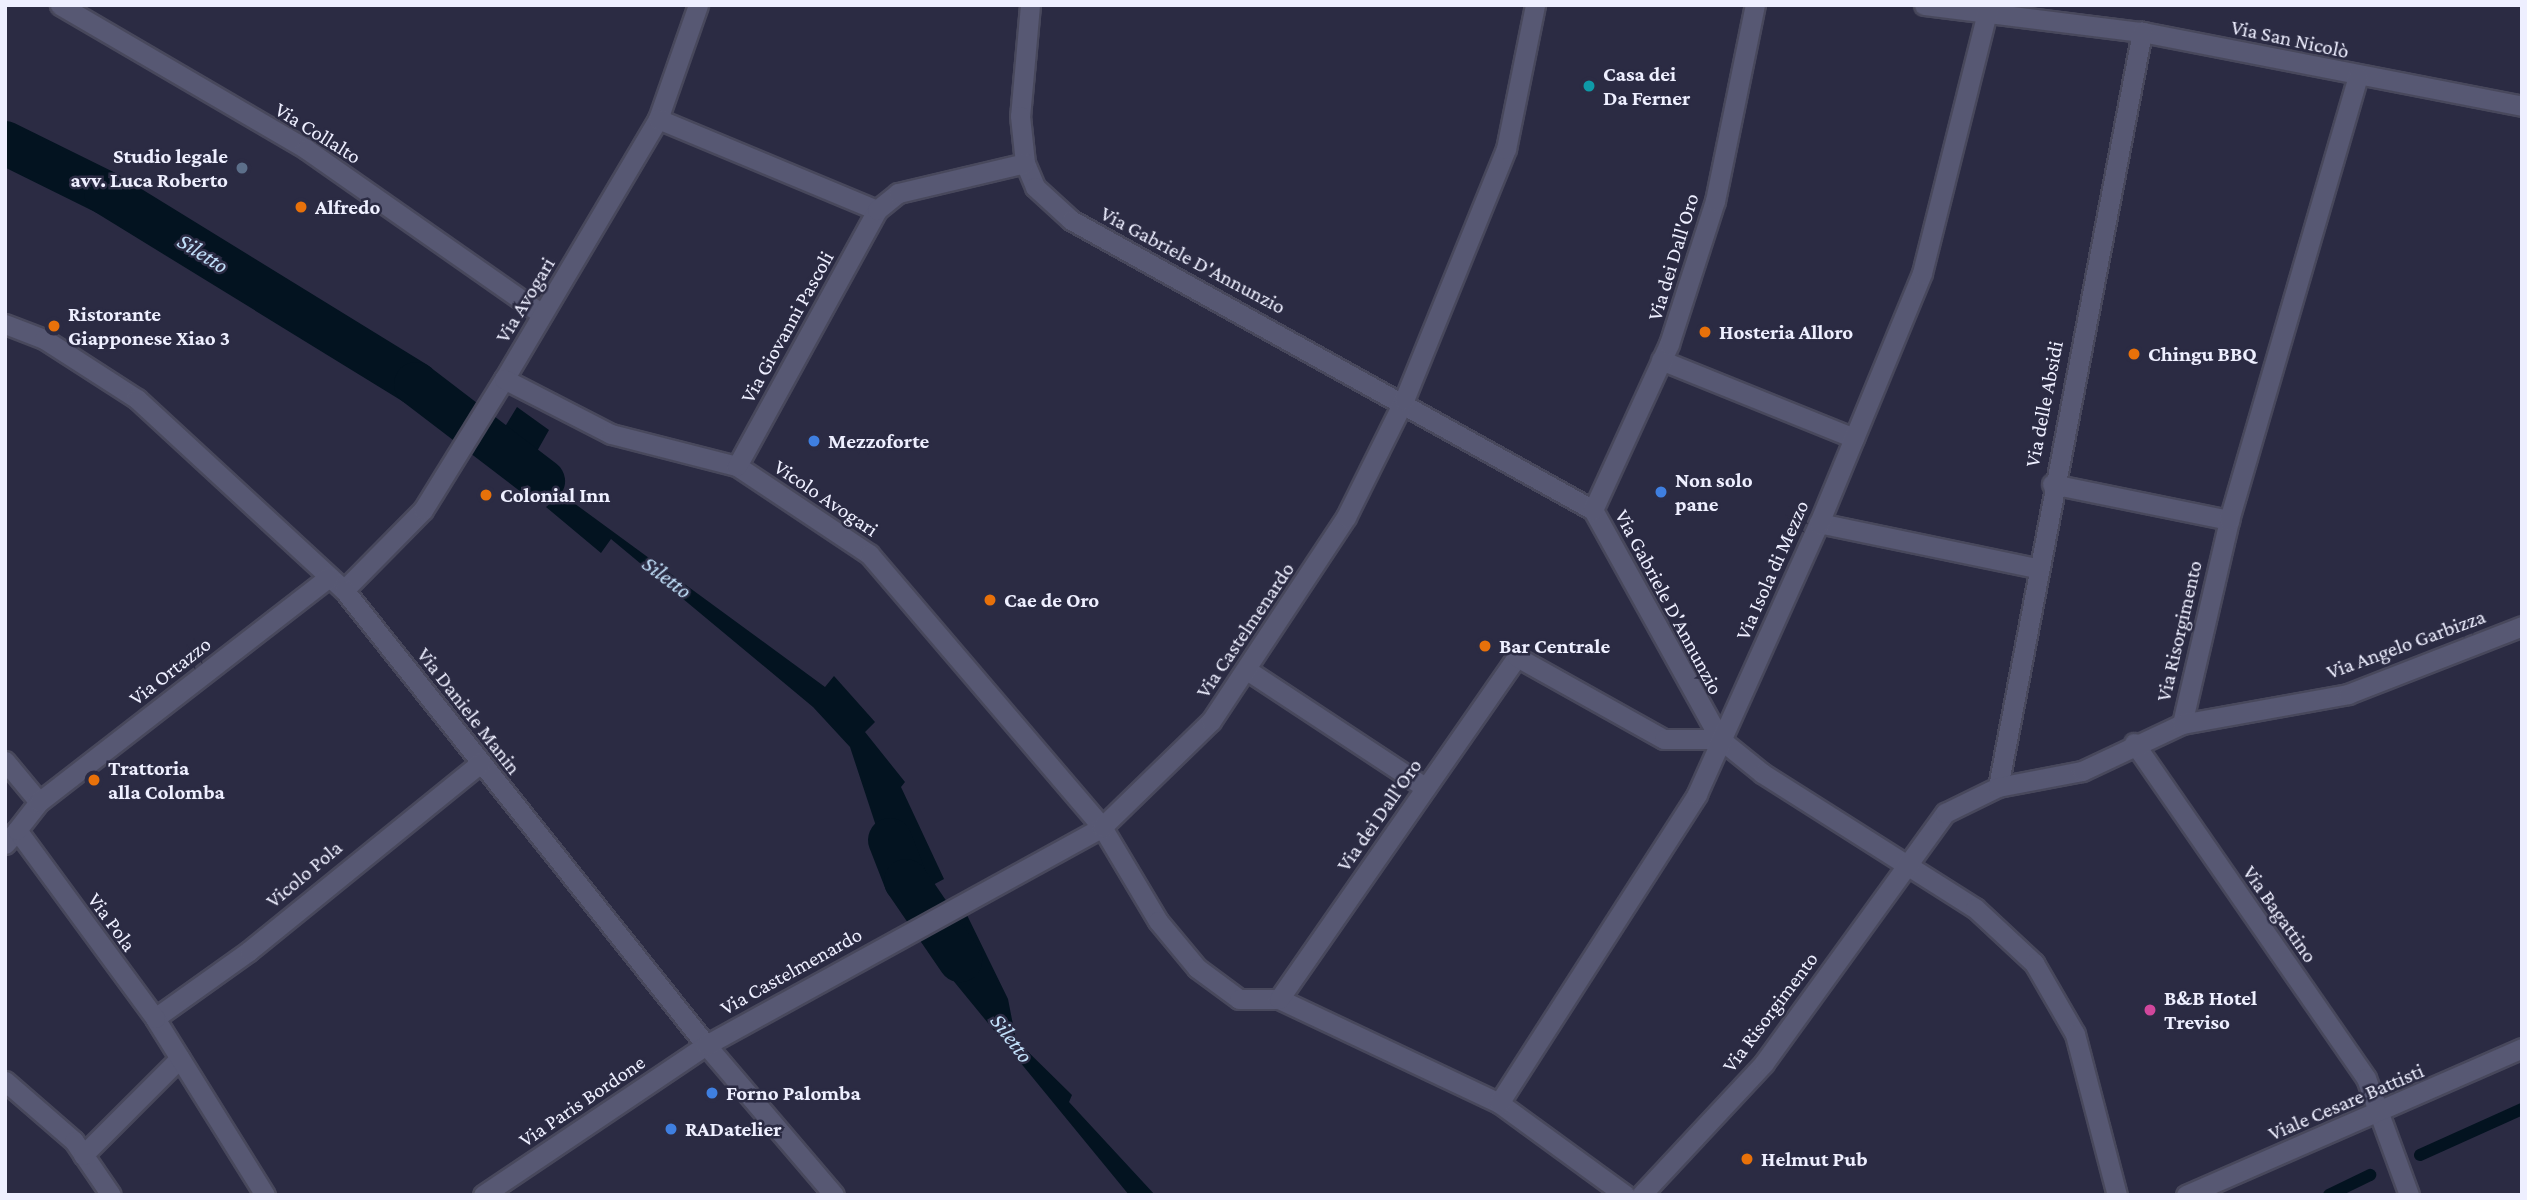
<!DOCTYPE html>
<meta charset="utf-8">
<style>
body{margin:0}
#map{position:relative;width:2527px;height:1200px;overflow:hidden;background:#2b2b43;font-family:"Crimson Pro",serif}
div>[style]{position:absolute}
[style*='--x']{left:calc(var(--x)*1px);top:calc(var(--y)*1px);width:calc(var(--w)*1px);rotate:calc(var(--a)*1deg)}
.water>*{inset:0;background:#031320}
.stream>*{height:12px;margin:-6px;padding:0 6px;transform-origin:6px;border-radius:6px;background:#031320}
.canal>*{height:44px;margin:-22px;padding:0 22px;transform-origin:22px;border-radius:22px;background:#031320}
.roads{filter:drop-shadow(2px 0 #48485c) drop-shadow(-2px 0 #48485c) drop-shadow(0 2px #48485c) drop-shadow(0 -2px #48485c)}
.pedestrian>*{height:19px;margin:-9.5px;padding:0 9.5px;transform-origin:9.5px;border-radius:9.5px;background:#575873}
.minor>*{height:19px;margin:-9.5px;padding:0 9.5px;transform-origin:9.5px;border-radius:9.5px;background:#575873}
.tertiary>*{height:19px;margin:-9.5px;padding:0 9.5px;transform-origin:9.5px;border-radius:9.5px;background:#575873}
.dots>*{width:19px;height:19px;translate:-50% -50%;box-sizing:border-box;border:4px solid #2b2b43;border-radius:50%}
span{translate:-50% -50%;white-space:nowrap;text-align:center;line-height:1.15;-webkit-text-stroke:5px #2b2b43;paint-order:stroke}
.street-label{font-size:21px;color:#eeefff}
.poi-label{font-size:21px;color:#eeefff;font-weight:700}
.left{translate:0 -50%;text-align:left}
.right{translate:-100% -50%;text-align:right}
.water-label{font-size:23px;color:#c2e0fa;font-style:italic}
.frame{position:absolute;inset:0;border:7px solid #eeefff;pointer-events:none}
</style>
<div id="map">
<div class="water">
<i style="clip-path:polygon(517px 407px,549px 430px,531px 462px,542px 468px,537px 476px,825px 687px,834px 676px,875px 722px,865px 732px,905px 782px,901px 787px,944px 879px,901px 902px,850px 747px,813px 707px,611px 539px,601px 553px,546px 507px,551px 503px,492px 448px)"></i>
<i style="clip-path:polygon(965px 911px,1008px 999px,1016px 1040px,1072px 1095px,1069px 1102px,1155px 1195px,1129px 1195px,915px 934px)"></i>
</div>
<div class="stream">
<i style="--x:2420;--y:1155;--w:112;--a:-24.3"></i>
<i style="--x:2329;--y:1195;--w:46;--a:-26"></i>
</div>
<div class="canal">
<i style="--x:5;--y:143;--w:113;--a:26.3"></i>
<i style="--x:106;--y:193;--w:364;--a:31.6"></i>
<i style="--x:416;--y:384;--w:160;--a:37.4"></i>
<i style="--x:890;--y:840;--w:44;--a:68.7"></i>
<i style="--x:906;--y:881;--w:96;--a:55.6"></i>
</div>
<div class="roads">
<div class="pedestrian">
<i style="--x:344;--y:590;--w:112;--a:-45.4"></i>
<i style="--x:423;--y:510;--w:154;--a:-58.3"></i>
<i style="--x:5;--y:844;--w:18;--a:-49"></i>
<i style="--x:5;--y:1081;--w:91;--a:41"></i>
<i style="--x:74;--y:1141;--w:65;--a:55.6"></i>
<i style="--x:83;--y:1155;--w:137;--a:-45"></i>
</div>
<div class="minor">
<i style="--x:60;--y:5;--w:285;--a:30.3"></i>
<i style="--x:306;--y:149;--w:288;--a:35"></i>
<i style="--x:698;--y:5;--w:121;--a:109.3"></i>
<i style="--x:658;--y:119;--w:302;--a:120.6"></i>
<i style="--x:504;--y:379;--w:120;--a:27.2"></i>
<i style="--x:611;--y:434;--w:130;--a:14.3"></i>
<i style="--x:737;--y:466;--w:159;--a:33.7"></i>
<i style="--x:869;--y:554;--w:359;--a:49.5"></i>
<i style="--x:1102;--y:827;--w:109;--a:59.2"></i>
<i style="--x:1158;--y:921;--w:61;--a:50.3"></i>
<i style="--x:1197;--y:968;--w:52;--a:36.4"></i>
<i style="--x:1239;--y:999;--w:40;--a:0"></i>
<i style="--x:1279;--y:999;--w:243;--a:25.3"></i>
<i style="--x:1499;--y:1103;--w:156;--a:36.1"></i>
<i style="--x:1030;--y:5;--w:111;--a:95.1"></i>
<i style="--x:1020;--y:116;--w:47;--a:83.9"></i>
<i style="--x:1025;--y:163;--w:26;--a:67"></i>
<i style="--x:1035;--y:187;--w:49;--a:42.5"></i>
<i style="--x:1071;--y:220;--w:597;--a:29.05"></i>
<i style="--x:1593;--y:510;--w:262;--a:61"></i>
<i style="--x:1720;--y:739;--w:54;--a:39"></i>
<i style="--x:1762;--y:773;--w:252;--a:32.4"></i>
<i style="--x:1975;--y:908;--w:81;--a:43"></i>
<i style="--x:2034;--y:963;--w:82;--a:60"></i>
<i style="--x:2075;--y:1034;--w:166;--a:75.4"></i>
<i style="--x:1924;--y:5;--w:220;--a:7.1"></i>
<i style="--x:2142;--y:32;--w:387;--a:11"></i>
<i style="--x:658;--y:119;--w:237;--a:22.6"></i>
<i style="--x:5;--y:324;--w:42;--a:21"></i>
<i style="--x:44;--y:339;--w:111;--a:32.8"></i>
<i style="--x:137;--y:399;--w:282;--a:42.7"></i>
<i style="--x:344;--y:590;--w:581;--a:51.49"></i>
<i style="--x:706;--y:1045;--w:197;--a:49.5"></i>
<i style="--x:1661;--y:360;--w:208;--a:22"></i>
<i style="--x:737;--y:466;--w:292;--a:-61.3"></i>
<i style="--x:877;--y:210;--w:27;--a:-39"></i>
<i style="--x:898;--y:193;--w:130;--a:-13.3"></i>
<i style="--x:2052;--y:484;--w:181;--a:11.5"></i>
<i style="--x:1593;--y:510;--w:183;--a:-65.4"></i>
<i style="--x:1669;--y:344;--w:150;--a:-72.2"></i>
<i style="--x:1715;--y:201;--w:200;--a:-78.5"></i>
<i style="--x:1819;--y:523;--w:222;--a:11.7"></i>
<i style="--x:1247;--y:670;--w:214;--a:33.4"></i>
<i style="--x:2182;--y:724;--w:209;--a:-77"></i>
<i style="--x:2229;--y:520;--w:462;--a:-73.8"></i>
<i style="--x:2134;--y:743;--w:407;--a:55.3"></i>
<i style="--x:2366;--y:1078;--w:125;--a:69.8"></i>
<i style="--x:5;--y:761;--w:53;--a:50.3"></i>
<i style="--x:1998;--y:787;--w:769;--a:-79.2"></i>
<i style="--x:1279;--y:999;--w:417;--a:-55.2"></i>
<i style="--x:1517;--y:657;--w:168;--a:29.2"></i>
<i style="--x:1664;--y:739;--w:56;--a:0"></i>
<i style="--x:155;--y:1018;--w:115;--a:-35.5"></i>
<i style="--x:249;--y:951;--w:298;--a:-39.1"></i>
<i style="--x:1499;--y:1103;--w:367;--a:-57.3"></i>
<i style="--x:1697;--y:794;--w:297;--a:-65.8"></i>
<i style="--x:1819;--y:523;--w:270;--a:-67.6"></i>
<i style="--x:1922;--y:273;--w:276;--a:-76"></i>
<i style="--x:265;--y:1195;--w:208;--a:-121.9"></i>
<i style="--x:155;--y:1018;--w:233;--a:-126.3"></i>
<i style="--x:17;--y:830;--w:36;--a:-52"></i>
<i style="--x:39;--y:802;--w:367;--a:-37.8"></i>
<i style="--x:483;--y:1195;--w:269;--a:-33.9"></i>
<i style="--x:706;--y:1045;--w:452;--a:-28.8"></i>
<i style="--x:1102;--y:827;--w:152;--a:-44.2"></i>
<i style="--x:1211;--y:721;--w:245;--a:-56.5"></i>
<i style="--x:1346;--y:517;--w:131;--a:-63.6"></i>
<i style="--x:1404;--y:400;--w:271;--a:-67.9"></i>
<i style="--x:1506;--y:149;--w:147;--a:-78.6"></i>
<i style="--x:1641;--y:1195;--w:180;--a:-47"></i>
<i style="--x:1764;--y:1063;--w:309;--a:-54.1"></i>
<i style="--x:1945;--y:813;--w:59;--a:-26.1"></i>
<i style="--x:1998;--y:787;--w:86;--a:-10.8"></i>
<i style="--x:2082;--y:771;--w:110;--a:-25.2"></i>
<i style="--x:2182;--y:724;--w:169;--a:-10.2"></i>
<i style="--x:2348;--y:694;--w:187;--a:-21.3"></i>
</div>
<div class="tertiary">
<i style="--x:2186;--y:1195;--w:367;--a:-23.6"></i>
</div>
</div>
<div class="dots">
<i style="left:1589px;top:86px;background:#0f9aa8"></i>
<i style="left:242px;top:168px;background:#5c6f8a"></i>
<i style="left:301px;top:207px;background:#e8710a"></i>
<i style="left:54px;top:326px;background:#e8710a"></i>
<i style="left:1705px;top:332px;background:#e8710a"></i>
<i style="left:2134px;top:354px;background:#e8710a"></i>
<i style="left:814px;top:441px;background:#3f7fe0"></i>
<i style="left:1661px;top:492px;background:#3f7fe0"></i>
<i style="left:486px;top:495px;background:#e8710a"></i>
<i style="left:990px;top:600px;background:#e8710a"></i>
<i style="left:1485px;top:646px;background:#e8710a"></i>
<i style="left:94px;top:780px;background:#e8710a"></i>
<i style="left:2150px;top:1010px;background:#d1479c"></i>
<i style="left:712px;top:1093px;background:#3f7fe0"></i>
<i style="left:671px;top:1129px;background:#3f7fe0"></i>
<i style="left:1747px;top:1159px;background:#e8710a"></i>
</div>
<div class="street-label">
<span style="left:2290px;top:39px;rotate:12deg">Via San Nicolò</span>
<span style="left:318px;top:133px;rotate:32deg">Via Collalto</span>
<span style="left:1673px;top:257px;rotate:-73deg">Via dei Dall'Oro</span>
<span style="left:1193px;top:260px;rotate:28deg">Via Gabriele D'Annunzio</span>
<span style="left:525px;top:300px;rotate:-59deg">Via Avogari</span>
<span style="left:787px;top:327px;rotate:-61deg">Via Giovanni Pascoli</span>
<span style="left:2044px;top:404px;rotate:-79deg">Via delle Absidi</span>
<span style="left:826px;top:498px;rotate:34deg">Vicolo Avogari</span>
<span style="left:1772px;top:570px;rotate:-66deg">Via Isola di Mezzo</span>
<span style="left:1669px;top:602px;rotate:62deg">Via Gabriele D'Annunzio</span>
<span style="left:1245px;top:630px;rotate:-56deg">Via Castelmenardo</span>
<span style="left:2179px;top:631px;rotate:-77deg">Via Risorgimento</span>
<span style="left:2406px;top:644px;rotate:-20deg">Via Angelo Garbizza</span>
<span style="left:170px;top:671px;rotate:-38deg">Via Ortazzo</span>
<span style="left:469px;top:711px;rotate:52deg">Via Daniele Manin</span>
<span style="left:1379px;top:815px;rotate:-55deg">Via dei Dall'Oro</span>
<span style="left:304px;top:874px;rotate:-40deg">Vicolo Pola</span>
<span style="left:2280px;top:914px;rotate:55deg">Via Bagattino</span>
<span style="left:112px;top:922px;rotate:54deg">Via Pola</span>
<span style="left:791px;top:971px;rotate:-29deg">Via Castelmenardo</span>
<span style="left:1770px;top:1012px;rotate:-53deg">Via Risorgimento</span>
<span style="left:582px;top:1101px;rotate:-34deg">Via Paris Bordone</span>
<span style="left:2346px;top:1102px;rotate:-23deg">Viale Cesare Battisti</span>
</div>
<div class="poi-label">
<span class="left" style="left:1603px;top:86px">Casa dei<br>Da Ferner</span>
<span class="right" style="left:228px;top:168px">Studio legale<br>avv. Luca Roberto</span>
<span class="left" style="left:315px;top:207px">Alfredo</span>
<span class="left" style="left:68px;top:326px">Ristorante<br>Giapponese Xiao 3</span>
<span class="left" style="left:1719px;top:332px">Hosteria Alloro</span>
<span class="left" style="left:2148px;top:354px">Chingu BBQ</span>
<span class="left" style="left:828px;top:441px">Mezzoforte</span>
<span class="left" style="left:1675px;top:492px">Non solo<br>pane</span>
<span class="left" style="left:500px;top:495px">Colonial Inn</span>
<span class="left" style="left:1004px;top:600px">Cae de Oro</span>
<span class="left" style="left:1499px;top:646px">Bar Centrale</span>
<span class="left" style="left:108px;top:780px">Trattoria<br>alla Colomba</span>
<span class="left" style="left:2164px;top:1010px">B&amp;B Hotel<br>Treviso</span>
<span class="left" style="left:726px;top:1093px">Forno Palomba</span>
<span class="left" style="left:685px;top:1129px">RADatelier</span>
<span class="left" style="left:1761px;top:1159px">Helmut Pub</span>
</div>
<div class="water-label">
<span style="left:203px;top:253px;rotate:32deg">Siletto</span>
<span style="left:667px;top:577px;rotate:37deg">Siletto</span>
<span style="left:1012px;top:1038px;rotate:53deg">Siletto</span>
</div>
<div class="frame"></div>
</div>
